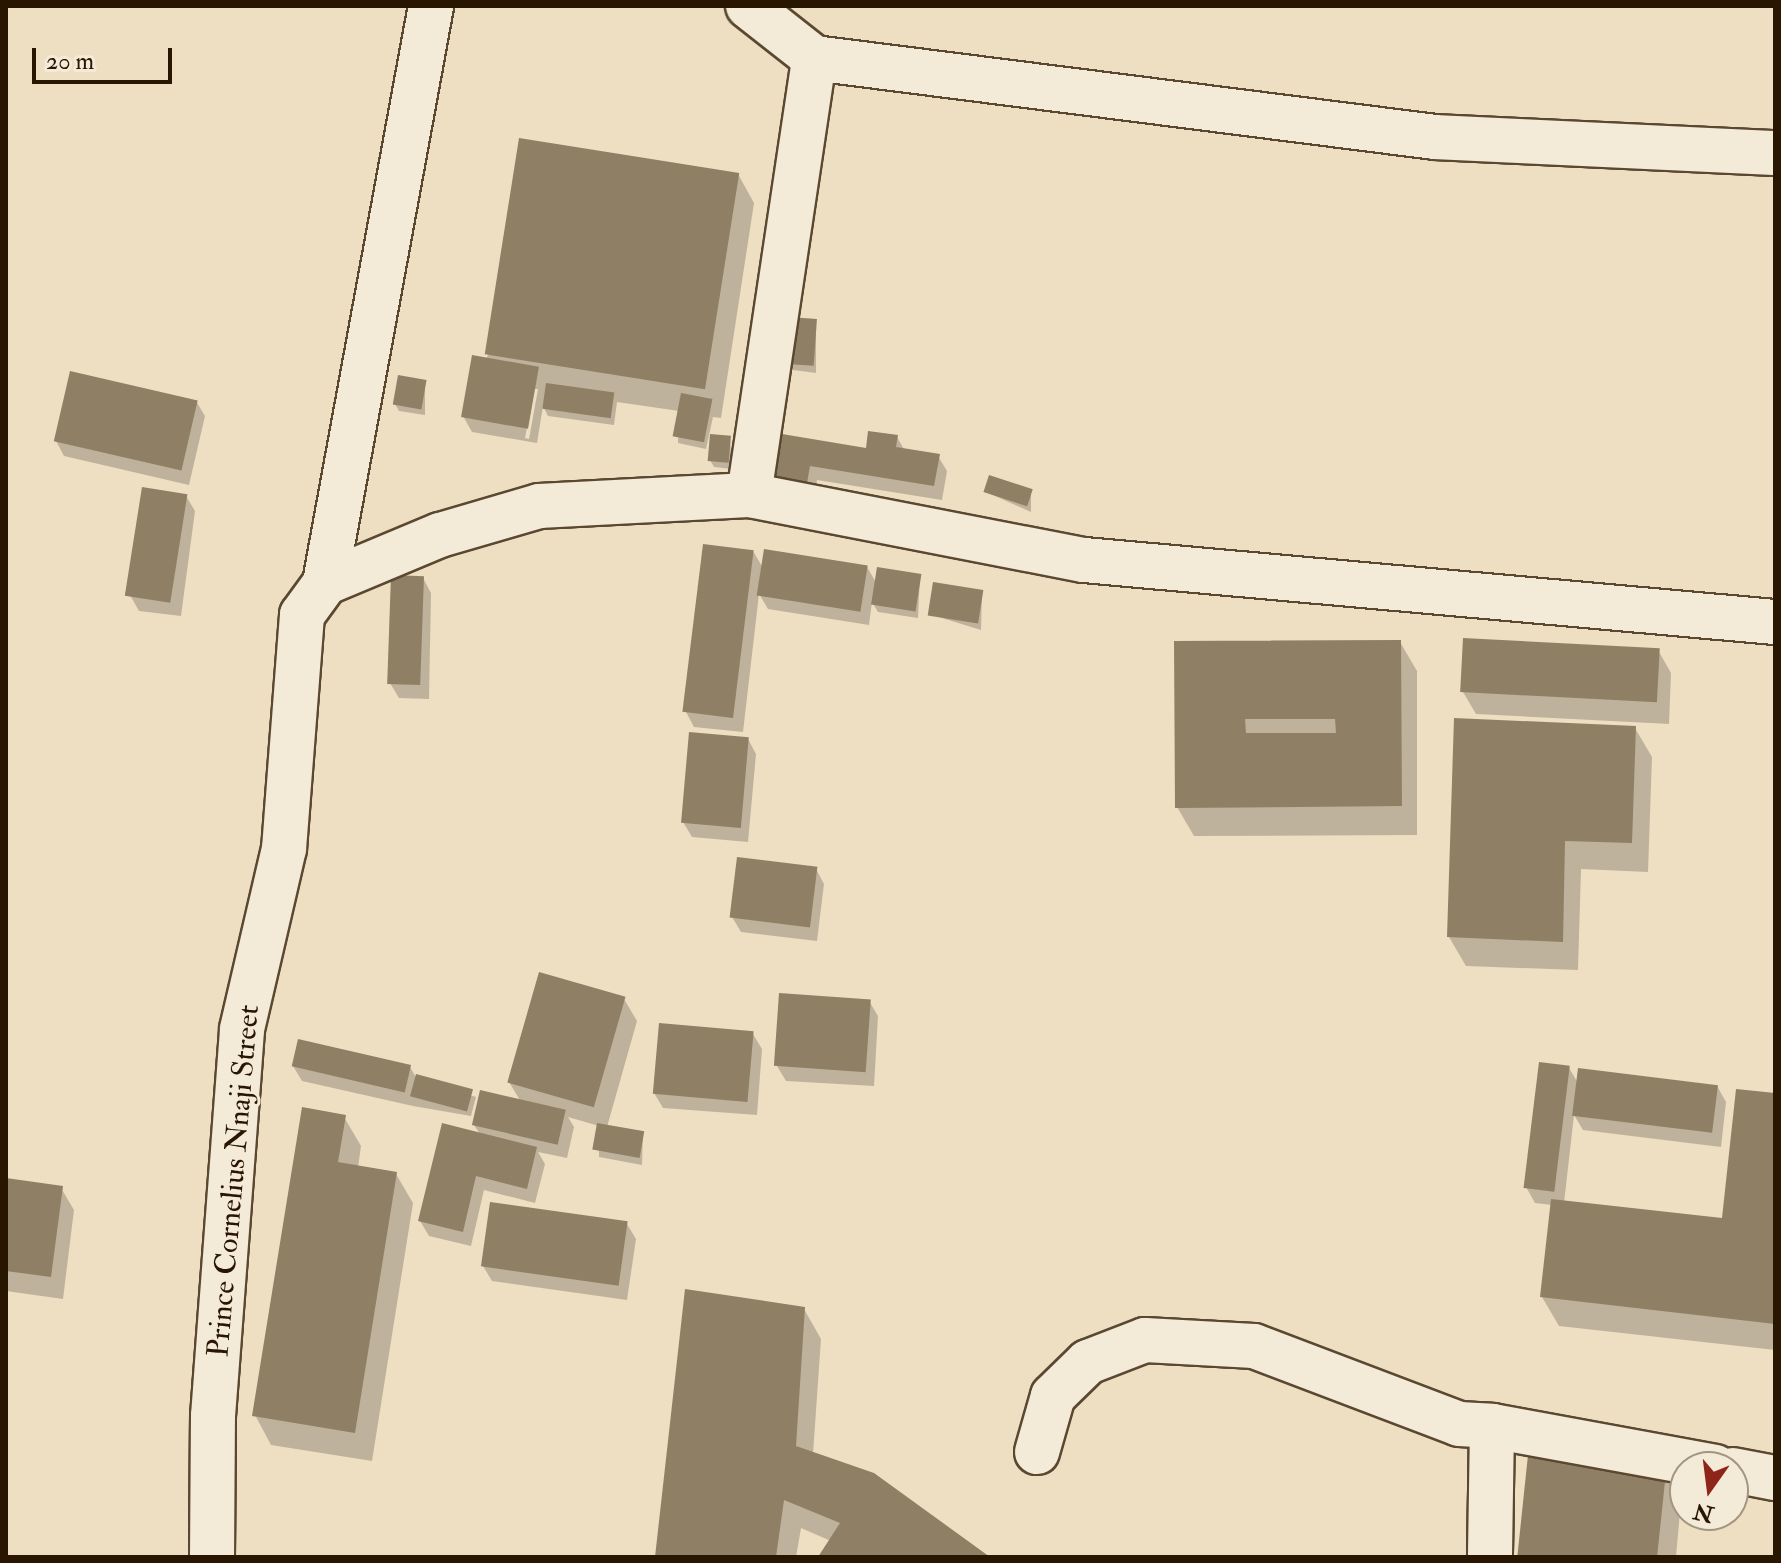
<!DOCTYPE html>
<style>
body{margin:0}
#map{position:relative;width:1781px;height:1563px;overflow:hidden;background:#eedfc3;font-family:"IM FELL Double Pica",serif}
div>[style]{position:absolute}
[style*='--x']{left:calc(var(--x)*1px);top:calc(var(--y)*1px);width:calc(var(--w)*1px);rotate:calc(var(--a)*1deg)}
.shadow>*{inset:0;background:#0003}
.building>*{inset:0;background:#8f7f65;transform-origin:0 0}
.roads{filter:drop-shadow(2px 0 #5a4831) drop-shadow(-2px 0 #5a4831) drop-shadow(0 2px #5a4831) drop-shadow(0 -2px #5a4831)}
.minor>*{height:44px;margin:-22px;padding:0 22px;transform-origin:22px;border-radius:22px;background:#f4ead8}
span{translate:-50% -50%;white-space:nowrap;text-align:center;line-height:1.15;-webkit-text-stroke:6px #f4ead8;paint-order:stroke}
.street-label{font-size:30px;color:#281600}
.frame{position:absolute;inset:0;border:8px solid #281600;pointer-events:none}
.north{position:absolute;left:1669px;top:1451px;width:80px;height:80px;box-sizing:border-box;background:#f4ead8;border:2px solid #a29582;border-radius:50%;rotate:194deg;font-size:22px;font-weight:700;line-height:32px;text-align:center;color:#281600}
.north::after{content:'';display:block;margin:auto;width:28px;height:36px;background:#8f2418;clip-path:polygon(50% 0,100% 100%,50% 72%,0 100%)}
.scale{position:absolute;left:32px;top:48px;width:140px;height:36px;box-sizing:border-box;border:4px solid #281600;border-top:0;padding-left:10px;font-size:24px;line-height:28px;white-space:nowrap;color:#281600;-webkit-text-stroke:6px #f4ead8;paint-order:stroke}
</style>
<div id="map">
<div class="shadow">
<i style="clip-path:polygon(evenodd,738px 174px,754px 203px,721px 418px,713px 417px,706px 449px,678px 443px,679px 411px,617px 402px,614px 425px,548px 416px,543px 406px,537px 443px,472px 432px,463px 416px,488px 355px,738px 174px,534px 389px,538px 389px,529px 439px,525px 438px,534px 389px)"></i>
<i style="clip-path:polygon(816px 321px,816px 373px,793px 370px,789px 363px)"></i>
<i style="clip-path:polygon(425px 381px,425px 415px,399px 411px,395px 404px)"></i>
<i style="clip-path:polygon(196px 401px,205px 416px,189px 485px,64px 456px,56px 441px)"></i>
<i style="clip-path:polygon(783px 436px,867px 450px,897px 437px,905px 451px,938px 456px,947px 471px,942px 500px,817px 480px,812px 510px)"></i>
<i style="clip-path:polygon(730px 438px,732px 469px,714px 467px,710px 460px)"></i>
<i style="clip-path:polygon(1031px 490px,1031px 512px,986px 492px)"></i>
<i style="clip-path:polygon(186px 496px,195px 511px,181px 616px,139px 611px,130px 595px)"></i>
<i style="clip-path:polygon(753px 551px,763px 568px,867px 567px,877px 584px,920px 575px,918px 618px,878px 612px,872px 602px,869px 625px,768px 609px,759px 594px,743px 732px,694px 727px,686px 712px)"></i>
<i style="clip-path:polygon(423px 578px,431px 593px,429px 699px,399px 698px,390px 683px)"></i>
<i style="clip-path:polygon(982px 592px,981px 630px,929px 614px)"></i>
<i style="clip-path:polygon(1400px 642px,1417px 671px,1417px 835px,1194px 836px,1177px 807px,1176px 643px)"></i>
<i style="clip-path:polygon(1658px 650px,1671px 673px,1669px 724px,1476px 714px,1463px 692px)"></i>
<i style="clip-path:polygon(1635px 728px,1652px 757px,1648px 872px,1581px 869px,1578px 970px,1466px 966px,1449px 937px)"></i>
<i style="clip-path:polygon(748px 739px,756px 754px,748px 842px,692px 837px,683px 822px)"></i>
<i style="clip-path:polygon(816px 869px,824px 884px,817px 941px,741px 932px,732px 917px)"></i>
<i style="clip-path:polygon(624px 999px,637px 1021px,607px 1127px,643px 1133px,642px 1165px,599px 1157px,599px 1126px,568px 1117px,574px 1127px,567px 1158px,538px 1152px,545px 1164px,535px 1203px,484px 1190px,471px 1246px,429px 1236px,420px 1221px,480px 1134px,474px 1125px,521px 1102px,509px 1082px)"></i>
<i style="clip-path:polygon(869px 1001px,878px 1016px,874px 1086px,786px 1081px,777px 1066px)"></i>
<i style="clip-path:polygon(753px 1034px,762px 1049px,757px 1115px,663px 1108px,654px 1093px)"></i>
<i style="clip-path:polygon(293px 1066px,410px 1067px,417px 1079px,476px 1097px,471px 1116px,413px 1106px,302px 1081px)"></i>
<i style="clip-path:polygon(1569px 1068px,1578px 1083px,1717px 1086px,1726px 1102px,1721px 1147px,1583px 1130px,1574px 1115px,1564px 1203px,1723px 1220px,1775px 1095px,1775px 1350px,1559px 1326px,1542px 1297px,1552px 1205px,1535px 1203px,1526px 1187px)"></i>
<i style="clip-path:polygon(344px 1117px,361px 1146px,358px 1168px,396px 1174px,413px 1203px,372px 1461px,271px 1445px,255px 1415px)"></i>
<i style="clip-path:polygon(6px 1180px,61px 1188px,74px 1210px,63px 1299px,6px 1291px)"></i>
<i style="clip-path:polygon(627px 1224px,636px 1239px,627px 1300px,492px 1281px,483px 1266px)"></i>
<i style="clip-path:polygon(804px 1309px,821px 1339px,813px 1454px,986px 1557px,820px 1557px,831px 1541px,801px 1528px,796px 1557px,657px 1557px)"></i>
<i style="clip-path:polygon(1664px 1470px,1681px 1500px,1676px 1557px,1520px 1557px)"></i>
</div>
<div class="building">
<i style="left:519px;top:138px;width:223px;height:219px;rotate:9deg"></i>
<i style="left:790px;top:317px;width:27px;height:47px;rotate:4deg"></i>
<i style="left:472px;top:355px;width:68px;height:63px;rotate:10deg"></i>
<i style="left:70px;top:371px;width:131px;height:72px;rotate:13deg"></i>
<i style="left:398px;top:375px;width:29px;height:30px;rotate:10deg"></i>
<i style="left:546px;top:383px;width:69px;height:26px;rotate:8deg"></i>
<i style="left:681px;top:393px;width:32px;height:44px;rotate:11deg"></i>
<i style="clip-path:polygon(868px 431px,898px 435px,896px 447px,940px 454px,934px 486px,810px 466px,805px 495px,773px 490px,782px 434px,866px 448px)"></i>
<i style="left:710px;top:434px;width:21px;height:27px;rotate:5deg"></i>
<i style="left:989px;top:475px;width:46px;height:18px;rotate:18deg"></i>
<i style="left:142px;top:487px;width:46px;height:110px;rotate:9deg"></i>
<i style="left:703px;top:544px;width:51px;height:169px;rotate:7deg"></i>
<i style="left:764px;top:549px;width:105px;height:47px;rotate:9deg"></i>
<i style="left:877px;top:567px;width:45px;height:38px;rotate:9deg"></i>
<i style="left:391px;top:575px;width:33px;height:109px;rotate:2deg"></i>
<i style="left:933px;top:582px;width:51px;height:34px;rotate:9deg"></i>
<i style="left:1463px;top:638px;width:197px;height:54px;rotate:3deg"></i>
<i style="clip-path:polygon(evenodd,1401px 640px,1402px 806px,1175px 808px,1174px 641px,1401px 640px,1245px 719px,1335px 719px,1336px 733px,1246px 733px,1245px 719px)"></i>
<i style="clip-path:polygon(1454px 718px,1636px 726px,1632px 843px,1565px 841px,1563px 942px,1447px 937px)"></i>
<i style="left:689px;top:732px;width:60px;height:91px;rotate:5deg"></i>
<i style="left:737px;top:857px;width:81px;height:61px;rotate:7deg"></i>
<i style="left:539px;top:972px;width:90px;height:115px;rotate:16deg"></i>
<i style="left:779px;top:993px;width:92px;height:73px;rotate:4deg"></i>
<i style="left:659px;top:1023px;width:95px;height:71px;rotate:5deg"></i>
<i style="left:298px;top:1039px;width:116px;height:28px;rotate:13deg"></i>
<i style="left:1539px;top:1062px;width:31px;height:127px;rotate:7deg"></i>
<i style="left:1578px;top:1068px;width:141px;height:48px;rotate:7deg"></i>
<i style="left:416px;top:1074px;width:59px;height:23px;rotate:15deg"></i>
<i style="clip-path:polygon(1736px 1089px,1775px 1093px,1775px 1324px,1540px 1297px,1551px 1199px,1722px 1218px)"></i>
<i style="left:480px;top:1090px;width:88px;height:36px;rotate:13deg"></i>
<i style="clip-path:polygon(302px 1107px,346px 1115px,338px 1162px,397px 1172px,355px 1433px,252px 1416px)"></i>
<i style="clip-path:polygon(442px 1123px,537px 1147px,527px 1189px,476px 1176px,463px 1232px,418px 1221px)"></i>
<i style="left:597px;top:1123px;width:48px;height:27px;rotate:10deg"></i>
<i style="clip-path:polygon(6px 1178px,63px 1186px,51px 1277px,6px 1271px)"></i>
<i style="left:490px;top:1202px;width:139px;height:65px;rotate:8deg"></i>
<i style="clip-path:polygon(685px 1289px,805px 1307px,796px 1446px,874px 1473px,990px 1557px,818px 1557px,840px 1523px,784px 1500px,776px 1557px,655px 1557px)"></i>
<i style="left:1528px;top:1455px;width:139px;height:102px;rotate:6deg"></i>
</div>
<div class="roads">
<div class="minor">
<i style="--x:748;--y:6;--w:84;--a:38.2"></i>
<i style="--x:814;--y:58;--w:626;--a:7.25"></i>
<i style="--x:1435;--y:137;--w:340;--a:2.7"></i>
<i style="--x:749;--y:495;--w:442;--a:-81.5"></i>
<i style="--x:325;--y:583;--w:587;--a:-79.59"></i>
<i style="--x:1492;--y:1426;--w:227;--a:10.4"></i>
<i style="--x:1037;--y:1452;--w:58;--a:-74.1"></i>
<i style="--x:1053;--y:1396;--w:49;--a:-44.2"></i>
<i style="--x:1088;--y:1362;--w:61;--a:-21.1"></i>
<i style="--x:1145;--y:1340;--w:109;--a:3.2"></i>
<i style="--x:1254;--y:1346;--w:219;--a:20.8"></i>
<i style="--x:1459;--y:1424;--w:33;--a:3"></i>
<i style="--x:1492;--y:1426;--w:131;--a:90.9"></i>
<i style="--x:1733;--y:1470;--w:43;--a:10.8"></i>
<i style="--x:212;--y:1557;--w:141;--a:-89.6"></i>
<i style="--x:213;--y:1416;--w:388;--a:-85.7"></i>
<i style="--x:242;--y:1029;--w:185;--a:-76.9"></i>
<i style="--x:284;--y:849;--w:235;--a:-85.6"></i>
<i style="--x:302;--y:615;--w:39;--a:-54"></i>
<i style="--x:325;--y:583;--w:125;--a:-22.7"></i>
<i style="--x:440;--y:535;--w:103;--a:-16.3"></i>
<i style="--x:539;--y:506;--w:210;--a:-3"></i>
<i style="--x:749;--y:495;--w:341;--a:11"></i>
<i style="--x:1084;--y:560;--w:694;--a:5.13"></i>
</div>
</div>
<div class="street-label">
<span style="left:234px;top:1181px;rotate:-85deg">Prince Cornelius Nnaji Street</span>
</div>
<div class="frame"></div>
<div class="north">N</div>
<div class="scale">20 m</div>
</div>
